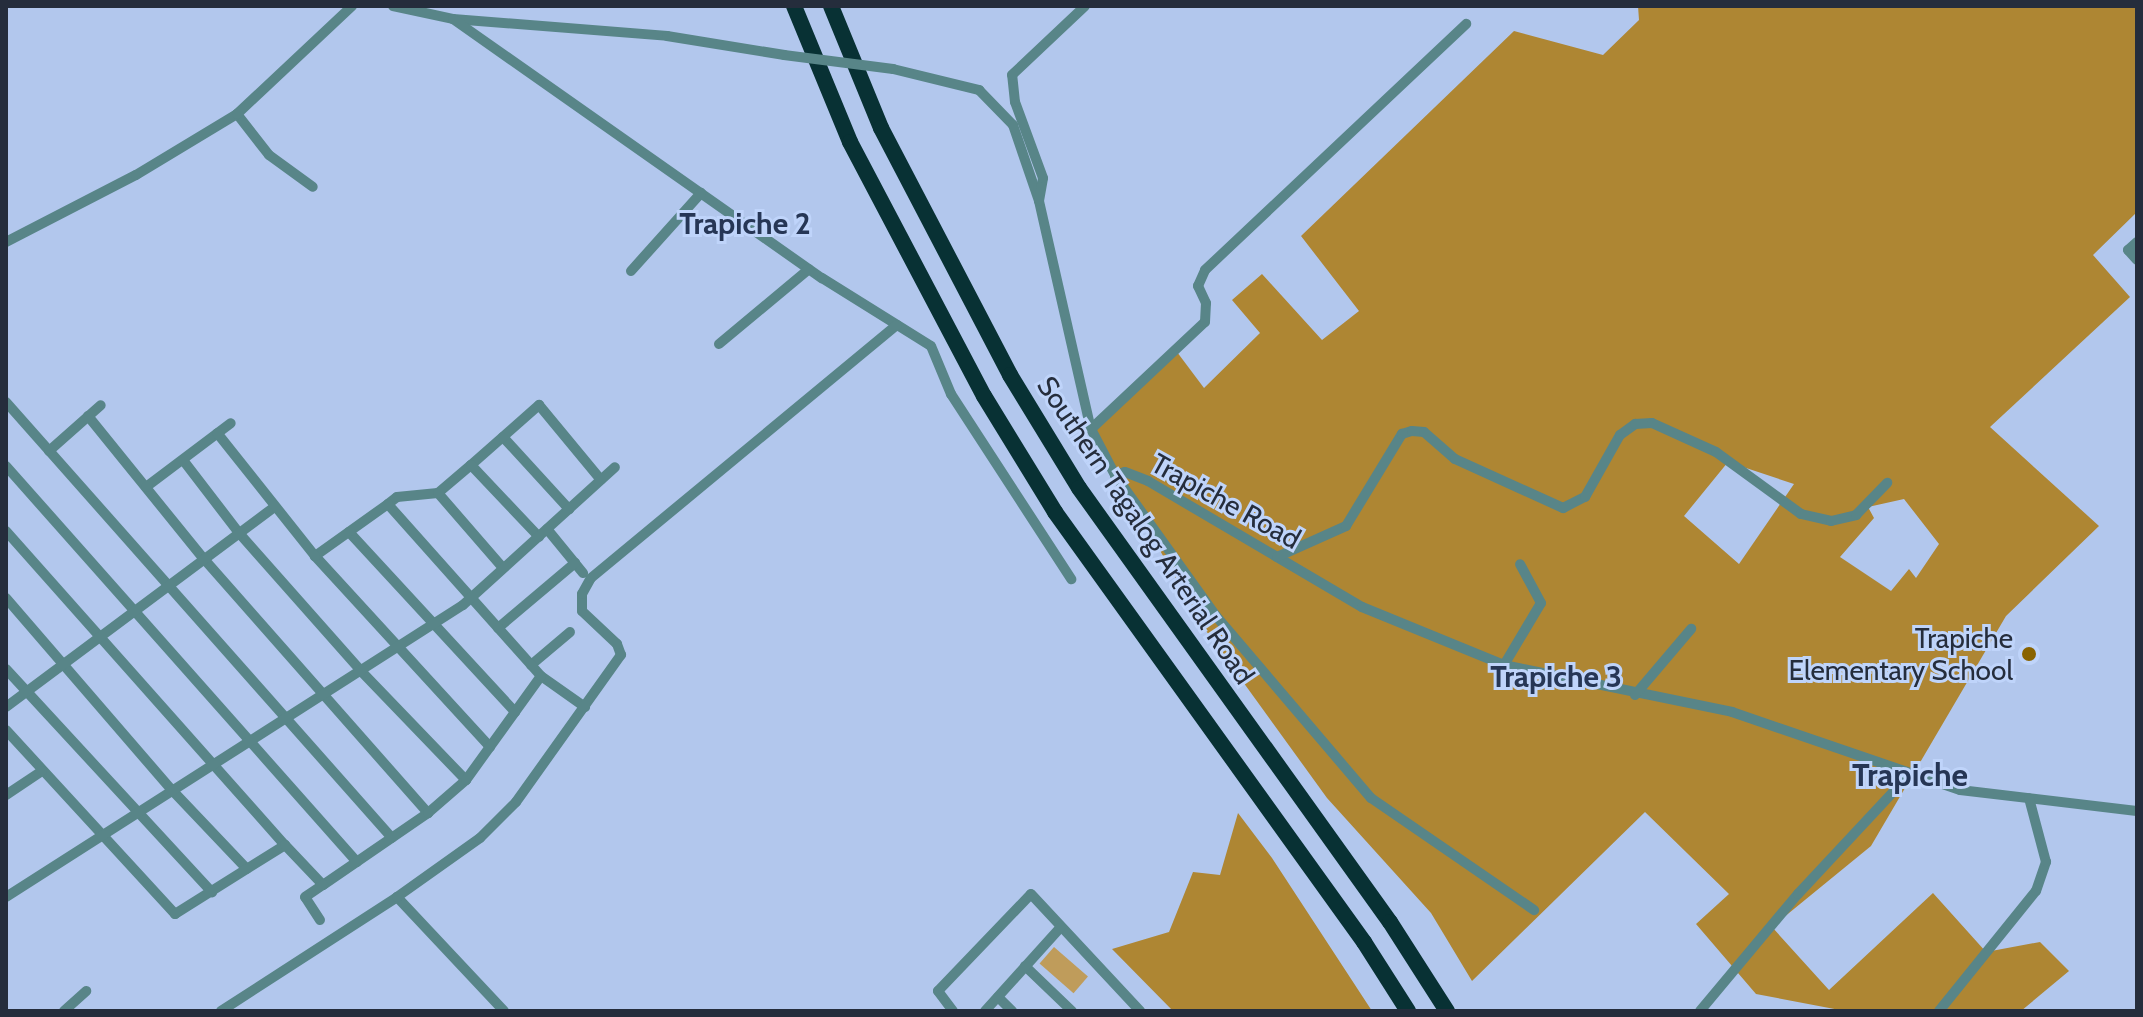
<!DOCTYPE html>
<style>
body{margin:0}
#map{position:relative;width:2143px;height:1017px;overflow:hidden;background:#b2c7ed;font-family:Cabin,sans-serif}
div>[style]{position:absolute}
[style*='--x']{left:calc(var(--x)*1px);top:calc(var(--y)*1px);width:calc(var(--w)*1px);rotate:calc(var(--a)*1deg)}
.green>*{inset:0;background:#bf9c5b;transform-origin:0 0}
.forest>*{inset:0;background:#ae8633}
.minor>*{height:10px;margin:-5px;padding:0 5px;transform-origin:5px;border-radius:5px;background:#588588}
.highway>*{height:16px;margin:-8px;padding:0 8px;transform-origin:8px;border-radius:8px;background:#083134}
.minor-bridge>*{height:10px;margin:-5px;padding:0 5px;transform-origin:5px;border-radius:5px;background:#588588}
.dots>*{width:22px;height:22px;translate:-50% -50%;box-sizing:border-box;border:4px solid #bfd4fa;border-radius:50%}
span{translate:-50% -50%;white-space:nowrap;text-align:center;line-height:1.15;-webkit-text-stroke:6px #bfd4fa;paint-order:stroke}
.street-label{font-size:28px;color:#252d3c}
.poi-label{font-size:28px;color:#252d3c}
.right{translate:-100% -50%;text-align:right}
.neighbourhood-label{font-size:30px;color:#263655;font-weight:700}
.quarter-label{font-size:32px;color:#263655;font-weight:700}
.frame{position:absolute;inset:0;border:8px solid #252d3c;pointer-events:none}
</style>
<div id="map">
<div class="green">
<i style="left:1054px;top:947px;width:45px;height:22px;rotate:41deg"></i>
</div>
<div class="forest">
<i style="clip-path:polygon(evenodd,1638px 6px,2137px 6px,2137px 212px,2093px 255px,2130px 297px,1990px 427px,2099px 526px,2006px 616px,1871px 846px,1772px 927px,1829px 990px,1933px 893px,1986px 952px,2040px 942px,2069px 971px,2021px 1011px,1845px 1011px,1756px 994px,1696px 924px,1729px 894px,1645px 812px,1472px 981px,1431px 913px,1327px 798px,1204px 628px,1091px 429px,1177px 352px,1204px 388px,1260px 333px,1232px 300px,1262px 274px,1322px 340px,1359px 311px,1301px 236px,1514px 31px,1603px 55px,1639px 20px,1638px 6px,1728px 462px,1794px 484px,1739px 564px,1684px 516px,1728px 462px,1638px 6px,1904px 499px,1939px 544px,1916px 578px,1909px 569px,1891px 591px,1840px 557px,1874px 518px,1868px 507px,1904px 499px)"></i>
<i style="clip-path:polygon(1238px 813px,1272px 858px,1372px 1011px,1173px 1011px,1112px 949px,1169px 932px,1193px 872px,1220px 875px)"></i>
</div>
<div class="minor">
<i style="--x:393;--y:6;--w:61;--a:12.2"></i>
<i style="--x:453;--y:19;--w:215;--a:4.5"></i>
<i style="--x:667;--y:36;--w:119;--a:9.2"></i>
<i style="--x:453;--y:19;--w:451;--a:35.1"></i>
<i style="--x:822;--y:278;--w:128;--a:32"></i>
<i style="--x:931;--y:346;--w:52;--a:67.4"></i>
<i style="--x:951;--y:394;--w:221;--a:57"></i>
<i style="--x:893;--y:69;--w:89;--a:13.7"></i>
<i style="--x:979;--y:90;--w:49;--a:45.8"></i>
<i style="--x:1013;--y:125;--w:80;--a:71.1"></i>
<i style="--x:1039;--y:201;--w:234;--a:77.2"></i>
<i style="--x:1091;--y:429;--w:52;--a:62.4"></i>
<i style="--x:1115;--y:475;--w:10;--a:-17"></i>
<i style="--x:1125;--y:472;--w:25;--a:21"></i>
<i style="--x:1148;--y:481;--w:248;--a:30.5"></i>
<i style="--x:1362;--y:607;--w:153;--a:22.2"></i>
<i style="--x:1504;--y:665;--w:233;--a:11.6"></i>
<i style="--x:1732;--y:712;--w:241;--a:18.9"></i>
<i style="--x:1960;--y:790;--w:178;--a:6.8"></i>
<i style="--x:237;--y:114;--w:52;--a:52"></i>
<i style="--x:269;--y:155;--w:54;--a:36"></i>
<i style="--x:1039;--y:201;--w:23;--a:-80"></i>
<i style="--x:1043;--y:178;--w:81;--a:-110.2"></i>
<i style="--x:1015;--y:102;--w:27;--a:-96"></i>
<i style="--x:1012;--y:75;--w:100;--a:-43.4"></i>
<i style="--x:6;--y:242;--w:146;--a:-27.3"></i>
<i style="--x:136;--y:175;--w:118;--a:-31.1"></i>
<i style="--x:237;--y:114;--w:158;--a:-43.2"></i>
<i style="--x:2137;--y:242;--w:12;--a:138"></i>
<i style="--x:2128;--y:250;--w:13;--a:48"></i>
<i style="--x:631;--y:271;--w:105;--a:-48.1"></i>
<i style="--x:719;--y:344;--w:117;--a:-39.8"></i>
<i style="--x:6;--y:402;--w:582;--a:48.48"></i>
<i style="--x:88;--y:416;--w:184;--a:51"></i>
<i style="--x:204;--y:559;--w:339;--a:48.6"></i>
<i style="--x:1091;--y:429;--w:156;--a:-43.2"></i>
<i style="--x:1205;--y:322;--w:19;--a:-87"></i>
<i style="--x:1206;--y:303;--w:19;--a:-115"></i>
<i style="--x:1198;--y:286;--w:17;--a:-66"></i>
<i style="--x:1205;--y:270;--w:359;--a:-43.3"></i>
<i style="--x:503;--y:437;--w:98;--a:47.5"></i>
<i style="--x:49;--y:451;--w:69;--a:-41.5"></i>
<i style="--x:183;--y:460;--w:92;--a:52.5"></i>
<i style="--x:239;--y:533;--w:183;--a:48.5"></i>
<i style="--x:360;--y:670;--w:153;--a:46.1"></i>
<i style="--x:471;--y:465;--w:91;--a:-41.4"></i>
<i style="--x:539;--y:405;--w:97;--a:50.4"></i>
<i style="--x:6;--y:466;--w:529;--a:48.45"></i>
<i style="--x:1115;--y:475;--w:173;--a:54.4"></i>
<i style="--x:1216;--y:616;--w:239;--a:49.6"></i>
<i style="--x:1371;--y:798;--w:198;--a:34.5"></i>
<i style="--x:146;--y:487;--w:106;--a:-37"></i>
<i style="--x:438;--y:493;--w:99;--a:49.1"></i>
<i style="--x:388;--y:504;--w:11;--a:-38"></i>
<i style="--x:397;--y:497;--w:41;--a:-5.6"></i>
<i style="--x:438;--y:493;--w:43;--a:-40.3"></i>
<i style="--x:471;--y:465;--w:99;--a:46.6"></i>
<i style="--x:547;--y:529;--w:57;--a:50.7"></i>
<i style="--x:6;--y:531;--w:420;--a:48.4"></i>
<i style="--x:349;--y:532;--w:245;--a:47.3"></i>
<i style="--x:315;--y:556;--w:259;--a:47.5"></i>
<i style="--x:1277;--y:557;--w:76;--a:-24.2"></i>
<i style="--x:1346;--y:526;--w:108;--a:-58.7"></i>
<i style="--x:1402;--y:434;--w:10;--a:-17"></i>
<i style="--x:1412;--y:431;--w:12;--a:5"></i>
<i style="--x:1424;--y:432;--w:41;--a:41.1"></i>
<i style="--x:1455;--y:459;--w:119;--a:24.4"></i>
<i style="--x:1563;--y:508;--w:25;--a:-27"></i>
<i style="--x:1585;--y:497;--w:71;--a:-60.6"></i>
<i style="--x:1620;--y:435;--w:19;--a:-36"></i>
<i style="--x:1635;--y:424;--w:17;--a:-3"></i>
<i style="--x:1652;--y:423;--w:70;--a:24.4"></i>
<i style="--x:1716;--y:452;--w:105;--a:36.1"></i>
<i style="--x:1801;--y:514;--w:31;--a:13"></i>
<i style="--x:1831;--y:521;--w:26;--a:-13"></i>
<i style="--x:1856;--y:515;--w:45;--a:-45.9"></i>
<i style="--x:6;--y:598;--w:252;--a:49.2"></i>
<i style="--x:171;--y:789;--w:110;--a:46.5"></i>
<i style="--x:498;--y:628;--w:101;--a:-40.2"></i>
<i style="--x:531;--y:665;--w:51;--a:-40.2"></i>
<i style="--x:1504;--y:665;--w:72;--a:-59.2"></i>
<i style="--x:1541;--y:603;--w:44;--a:-118.3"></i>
<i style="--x:6;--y:669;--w:304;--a:47.3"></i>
<i style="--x:541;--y:676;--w:54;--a:35.2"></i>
<i style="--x:1635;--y:695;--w:87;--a:-49.7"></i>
<i style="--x:6;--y:707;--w:334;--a:-36.7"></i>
<i style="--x:6;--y:730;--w:250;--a:47.4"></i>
<i style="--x:175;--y:914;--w:130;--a:-32.1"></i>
<i style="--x:285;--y:845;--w:55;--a:46.5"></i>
<i style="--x:323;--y:885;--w:127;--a:-34.4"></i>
<i style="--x:428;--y:813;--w:50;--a:-41"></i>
<i style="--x:466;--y:780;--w:128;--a:-54.2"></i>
<i style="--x:541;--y:676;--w:230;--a:-131.7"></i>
<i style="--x:388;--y:504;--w:90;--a:144.5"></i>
<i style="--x:315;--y:556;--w:157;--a:-128.5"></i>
<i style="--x:6;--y:795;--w:43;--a:-33.7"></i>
<i style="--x:6;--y:897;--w:542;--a:-32.58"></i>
<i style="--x:463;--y:605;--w:205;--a:-42.2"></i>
<i style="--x:397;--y:897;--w:156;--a:46.8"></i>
<i style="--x:320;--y:920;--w:27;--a:-123"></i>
<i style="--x:305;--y:897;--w:22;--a:-34"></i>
<i style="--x:1025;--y:966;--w:65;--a:43.8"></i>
<i style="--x:998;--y:997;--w:20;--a:45"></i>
<i style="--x:64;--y:1011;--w:30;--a:-42"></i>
<i style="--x:221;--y:1011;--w:210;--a:-32.9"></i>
<i style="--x:397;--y:897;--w:102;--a:-35.4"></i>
<i style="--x:480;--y:838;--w:51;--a:-45"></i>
<i style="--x:516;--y:802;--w:181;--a:-54.5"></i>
<i style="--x:621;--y:655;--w:12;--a:-110"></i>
<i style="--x:617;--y:644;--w:48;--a:-136.7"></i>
<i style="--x:582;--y:611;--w:17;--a:-90"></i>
<i style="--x:582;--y:594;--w:18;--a:-61"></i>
<i style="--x:591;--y:578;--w:397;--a:-39.6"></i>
<i style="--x:953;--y:1011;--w:25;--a:-127"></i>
<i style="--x:938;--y:991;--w:134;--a:-46.2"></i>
<i style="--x:1031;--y:894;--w:160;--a:47"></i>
<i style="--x:985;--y:1011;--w:112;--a:-47.9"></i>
<i style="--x:1700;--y:1011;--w:153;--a:-50.1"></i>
<i style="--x:1798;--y:894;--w:166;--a:-47"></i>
<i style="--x:1939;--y:1011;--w:154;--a:-51.1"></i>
<i style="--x:2036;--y:891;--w:31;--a:-71"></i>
<i style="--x:2046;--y:862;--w:66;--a:-104.9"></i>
</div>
<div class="highway">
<i style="--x:794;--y:6;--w:147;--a:67.6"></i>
<i style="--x:850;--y:142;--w:287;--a:62.2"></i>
<i style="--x:984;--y:396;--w:136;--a:58.5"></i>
<i style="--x:1055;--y:512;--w:530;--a:54.3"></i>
<i style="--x:1364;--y:942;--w:82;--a:57.5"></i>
<i style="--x:831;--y:6;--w:132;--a:67.7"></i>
<i style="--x:881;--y:128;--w:279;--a:62.4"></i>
<i style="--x:1010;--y:375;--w:132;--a:58.6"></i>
<i style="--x:1079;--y:488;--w:534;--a:54.38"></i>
<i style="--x:1390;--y:922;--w:106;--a:57.4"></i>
</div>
<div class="minor-bridge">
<i style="--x:784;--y:55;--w:110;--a:7.3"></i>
</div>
<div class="dots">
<i style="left:2029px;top:654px;background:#896300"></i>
</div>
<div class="street-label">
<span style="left:1226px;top:501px;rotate:29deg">Trapiche Road</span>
<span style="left:1146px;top:530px;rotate:56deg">Southern Tagalog Arterial Road</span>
</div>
<div class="poi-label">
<span class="right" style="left:2013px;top:654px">Trapiche<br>Elementary School</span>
</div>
<div class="neighbourhood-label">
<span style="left:745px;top:224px">Trapiche 2</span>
<span style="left:1556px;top:677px">Trapiche 3</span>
</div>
<div class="quarter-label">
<span style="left:1910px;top:775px">Trapiche</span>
</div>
<div class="frame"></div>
</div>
